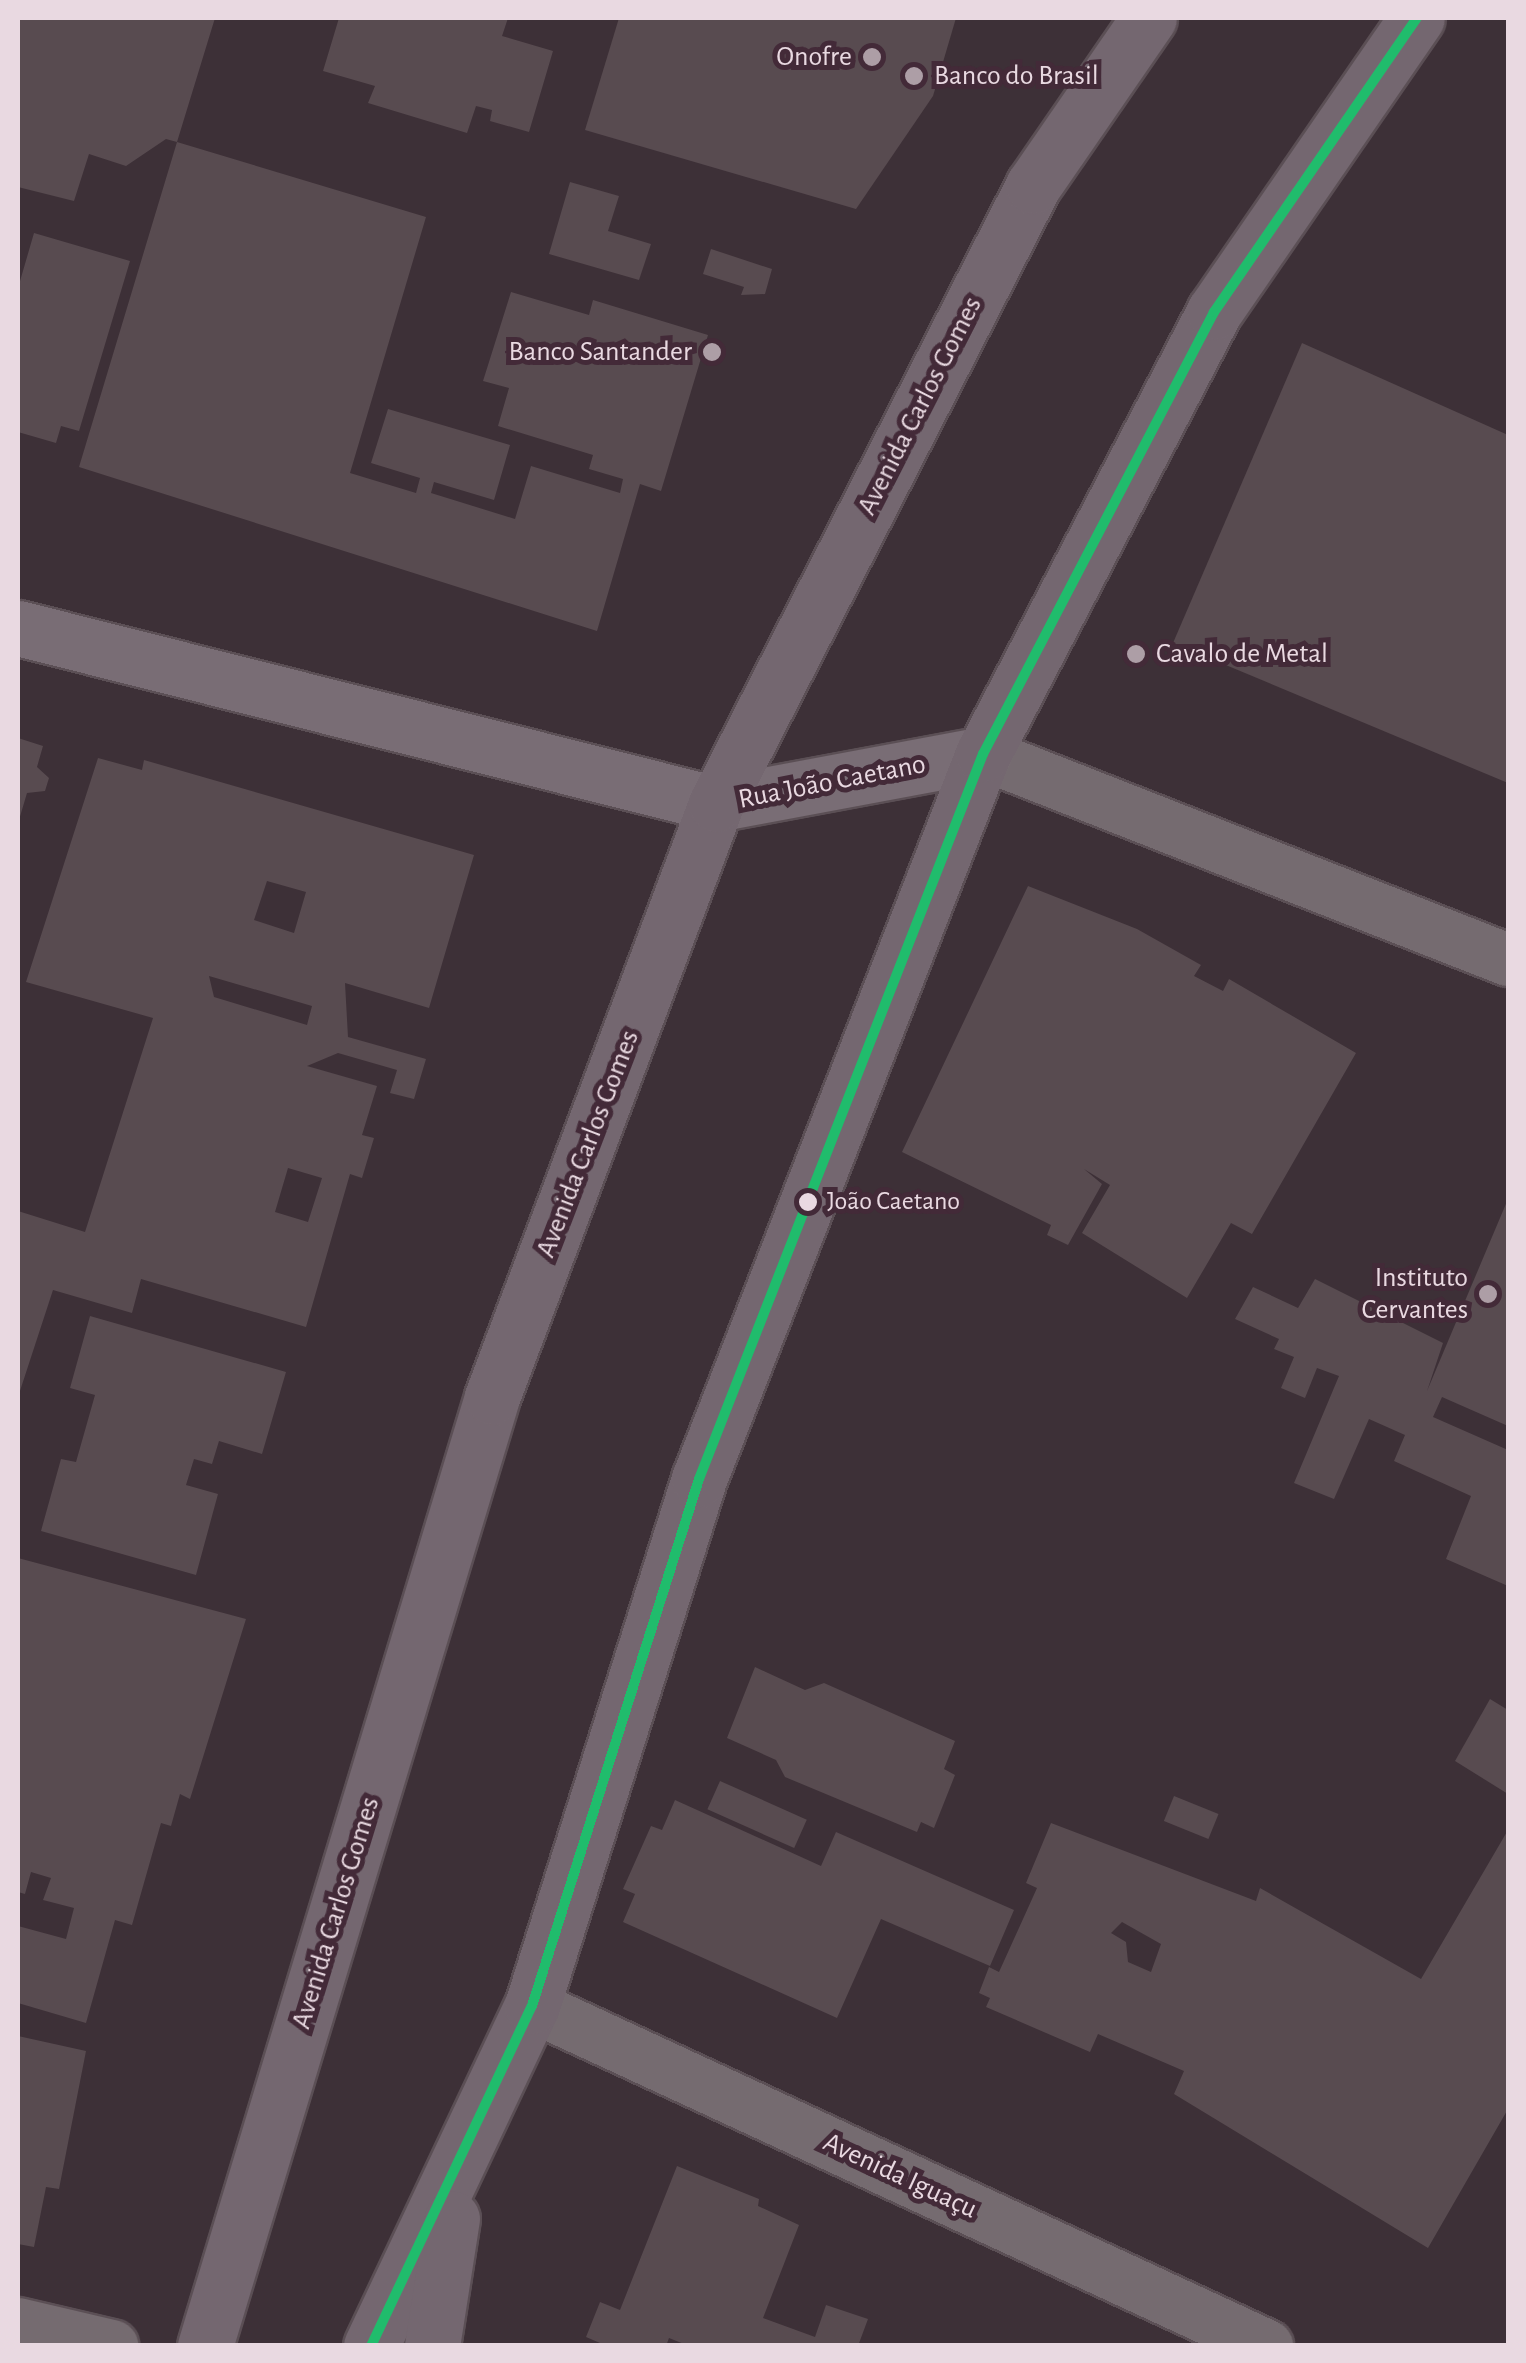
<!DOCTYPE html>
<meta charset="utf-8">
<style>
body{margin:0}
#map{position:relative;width:1526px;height:2363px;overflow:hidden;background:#3d3037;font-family:"Alegreya Sans",sans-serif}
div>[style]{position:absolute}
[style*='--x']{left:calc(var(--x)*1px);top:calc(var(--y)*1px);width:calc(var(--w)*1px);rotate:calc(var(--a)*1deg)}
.building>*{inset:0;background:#584b50;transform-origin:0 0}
.roads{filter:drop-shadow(2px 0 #5b4f55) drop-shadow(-2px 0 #5b4f55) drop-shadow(0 2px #5b4f55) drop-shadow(0 -2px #5b4f55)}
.street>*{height:52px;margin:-26px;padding:0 26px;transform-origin:26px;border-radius:26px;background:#756b70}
.secondary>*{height:55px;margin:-27.5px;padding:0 27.5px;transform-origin:27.5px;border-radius:27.5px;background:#796d75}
.primary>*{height:55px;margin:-27.5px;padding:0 27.5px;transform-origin:27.5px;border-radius:27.5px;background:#746770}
.bus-1>*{height:10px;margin:-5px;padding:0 5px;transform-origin:5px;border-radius:5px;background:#20bc6c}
.dots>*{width:28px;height:28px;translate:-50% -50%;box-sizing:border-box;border:5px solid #432a38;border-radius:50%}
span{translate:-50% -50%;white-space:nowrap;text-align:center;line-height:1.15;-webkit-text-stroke:10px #432a38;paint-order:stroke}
.bus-label{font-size:26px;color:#e9d9e1}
.left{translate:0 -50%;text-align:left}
.poi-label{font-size:28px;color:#e9d9e1}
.right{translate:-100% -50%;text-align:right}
.street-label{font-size:28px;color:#e9d9e1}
.frame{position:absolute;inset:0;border:20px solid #e9d9e1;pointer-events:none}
</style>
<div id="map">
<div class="building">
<i style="clip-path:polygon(18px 18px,215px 18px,177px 142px,166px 139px,126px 166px,89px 154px,74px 201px,18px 187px)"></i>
<i style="clip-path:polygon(339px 18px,508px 18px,502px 36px,553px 51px,529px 132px,490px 121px,492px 110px,476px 106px,467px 133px,368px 103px,375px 86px,323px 71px)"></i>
<i style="clip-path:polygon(619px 18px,956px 18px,933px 96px,856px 209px,585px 130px)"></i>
<i style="clip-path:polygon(177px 142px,426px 217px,350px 473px,416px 493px,420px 478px,371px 463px,388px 409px,510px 445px,494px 500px,434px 482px,431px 493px,515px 519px,531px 466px,620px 493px,623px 479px,589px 469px,593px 455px,498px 426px,509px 388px,483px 381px,511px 292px,589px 315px,593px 300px,708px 335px,661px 491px,640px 484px,597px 631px,79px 467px)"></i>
<i style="clip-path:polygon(570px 182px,619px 196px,608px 231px,651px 244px,639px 280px,549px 254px)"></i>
<i style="clip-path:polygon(34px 233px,130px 261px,79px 431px,61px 426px,56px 443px,18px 432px,18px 288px)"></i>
<i style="clip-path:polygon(711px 249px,772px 269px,765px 294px,741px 295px,744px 287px,703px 274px)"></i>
<i style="clip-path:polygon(1302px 343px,1508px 435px,1508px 783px,1173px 643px)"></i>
<i style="clip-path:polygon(18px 738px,43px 746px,37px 767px,49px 778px,45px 791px,27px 793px,19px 820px)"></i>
<i style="clip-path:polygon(evenodd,98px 758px,142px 770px,144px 760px,474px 855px,429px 1008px,345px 983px,348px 1037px,426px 1059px,414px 1099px,390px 1093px,397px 1070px,338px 1053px,307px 1066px,377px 1086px,362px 1135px,374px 1138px,362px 1178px,350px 1174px,306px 1327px,141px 1279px,132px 1313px,53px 1290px,18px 1397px,18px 1211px,85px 1232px,153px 1018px,26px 982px,98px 758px,267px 881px,306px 892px,294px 933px,254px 920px,267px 881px,98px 758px,209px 976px,312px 1006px,307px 1025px,214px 997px,209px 976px,98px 758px,288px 1168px,322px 1178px,308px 1222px,275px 1212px,288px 1168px)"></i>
<i style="clip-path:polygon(1028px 886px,1137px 929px,1201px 965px,1194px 976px,1223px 991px,1229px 979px,1356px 1053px,1252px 1234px,1231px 1223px,1187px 1298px,1082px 1233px,1110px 1185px,1084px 1169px,1102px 1184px,1068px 1245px,1047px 1235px,1051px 1225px,902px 1152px)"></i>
<i style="clip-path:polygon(1508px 1199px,1508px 1426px,1442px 1397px,1433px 1417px,1508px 1450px,1508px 1586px,1446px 1559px,1471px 1496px,1394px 1461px,1405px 1435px,1369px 1419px,1334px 1499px,1294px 1483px,1339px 1376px,1317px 1368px,1305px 1398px,1281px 1388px,1294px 1357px,1274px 1349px,1279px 1339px,1235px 1319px,1253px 1287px,1298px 1308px,1315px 1279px,1443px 1343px,1427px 1391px)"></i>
<i style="clip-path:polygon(90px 1316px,286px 1372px,262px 1454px,219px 1441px,212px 1464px,194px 1459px,186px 1485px,218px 1494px,196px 1575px,41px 1531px,61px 1459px,76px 1462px,95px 1395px,70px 1388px)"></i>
<i style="clip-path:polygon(18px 1558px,246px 1619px,190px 1799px,180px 1794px,171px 1826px,161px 1823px,132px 1925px,115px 1920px,86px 2023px,18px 2003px,18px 1926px,66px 1939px,74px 1908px,43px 1900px,51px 1878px,31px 1872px,25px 1894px,18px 1892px)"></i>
<i style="clip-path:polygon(755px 1667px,805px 1690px,824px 1683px,955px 1741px,944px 1769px,955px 1775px,934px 1828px,921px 1822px,917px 1832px,785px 1777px,776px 1760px,727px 1738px)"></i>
<i style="clip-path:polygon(1490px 1699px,1508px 1710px,1508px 1794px,1455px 1761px)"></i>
<i style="left:720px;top:1781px;width:95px;height:31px;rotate:24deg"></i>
<i style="left:1174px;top:1796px;width:48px;height:27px;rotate:22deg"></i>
<i style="clip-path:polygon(675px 1800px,821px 1866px,836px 1832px,1014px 1910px,990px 1966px,881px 1919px,837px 2018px,623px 1922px,635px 1894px,623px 1889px,651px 1826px,662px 1830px)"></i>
<i style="clip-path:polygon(evenodd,1051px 1823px,1256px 1901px,1260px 1888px,1421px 1979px,1508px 1830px,1508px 2109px,1428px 2248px,1174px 2094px,1184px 2071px,1098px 2034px,1090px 2052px,986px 2007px,990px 1998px,979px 1993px,989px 1967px,999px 1972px,1037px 1888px,1026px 1883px,1051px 1823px,1122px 1922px,1161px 1944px,1151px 1972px,1128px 1962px,1126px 1942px,1111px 1933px,1122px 1922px)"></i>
<i style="clip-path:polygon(18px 2036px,86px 2051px,59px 2189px,46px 2187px,34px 2247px,18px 2244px)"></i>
<i style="clip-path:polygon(677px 2166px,759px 2199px,758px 2206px,799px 2225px,763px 2318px,815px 2337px,826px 2305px,868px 2319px,858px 2346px,689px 2346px,669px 2338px,666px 2346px,607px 2346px,586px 2337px,600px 2302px,620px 2310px)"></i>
</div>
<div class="roads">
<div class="street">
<i style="--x:983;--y:754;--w:564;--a:21.42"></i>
<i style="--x:532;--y:2006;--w:810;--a:24.82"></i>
<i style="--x:18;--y:2324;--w:97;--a:13.2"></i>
</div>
<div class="secondary">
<i style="--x:18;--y:628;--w:720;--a:14.15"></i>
<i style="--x:716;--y:804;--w:272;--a:-10.6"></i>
</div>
<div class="primary">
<i style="--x:205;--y:2346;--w:991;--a:-73.17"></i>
<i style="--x:492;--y:1397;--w:634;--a:-69.31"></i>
<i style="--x:716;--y:804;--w:695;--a:-62.84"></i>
<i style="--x:1033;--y:186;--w:204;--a:-55.4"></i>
<i style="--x:371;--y:2346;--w:376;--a:-64.7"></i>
<i style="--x:532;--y:2006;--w:553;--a:-72.42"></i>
<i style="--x:699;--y:1479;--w:779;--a:-68.61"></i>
<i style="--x:983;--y:754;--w:499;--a:-62.4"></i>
<i style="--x:1214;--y:312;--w:357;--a:-55.4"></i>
<i style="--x:432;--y:2346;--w:129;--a:-81.1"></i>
</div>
</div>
<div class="bus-1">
<i style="--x:371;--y:2346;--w:376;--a:-64.7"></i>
<i style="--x:532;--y:2006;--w:553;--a:-72.42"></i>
<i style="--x:699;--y:1479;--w:779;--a:-68.61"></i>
<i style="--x:983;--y:754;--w:499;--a:-62.4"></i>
<i style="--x:1214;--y:312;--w:357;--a:-55.4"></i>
</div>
<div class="dots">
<i style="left:872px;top:57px;background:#ad9ea6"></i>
<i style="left:914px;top:76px;background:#ad9ea6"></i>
<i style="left:712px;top:352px;background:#ad9ea6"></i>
<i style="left:1136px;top:654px;background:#ad9ea6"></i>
<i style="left:808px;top:1202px;background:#e9d9e1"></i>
<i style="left:1488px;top:1294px;background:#ad9ea6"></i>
</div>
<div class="bus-label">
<span class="left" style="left:827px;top:1202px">João Caetano</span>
</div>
<div class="poi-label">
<span class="right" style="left:852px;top:57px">Onofre</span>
<span class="left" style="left:934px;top:76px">Banco do Brasil</span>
<span class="right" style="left:692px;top:352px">Banco Santander</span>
<span class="left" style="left:1156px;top:654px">Cavalo de Metal</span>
<span class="right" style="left:1468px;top:1294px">Instituto<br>Cervantes</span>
</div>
<div class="street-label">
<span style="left:920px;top:406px;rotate:-63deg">Avenida Carlos Gomes</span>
<span style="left:832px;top:782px;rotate:-11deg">Rua João Caetano</span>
<span style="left:588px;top:1144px;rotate:-69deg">Avenida Carlos Gomes</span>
<span style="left:336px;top:1913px;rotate:-73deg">Avenida Carlos Gomes</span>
<span style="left:900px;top:2176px;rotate:25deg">Avenida Iguaçu</span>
</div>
<div class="frame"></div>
</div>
